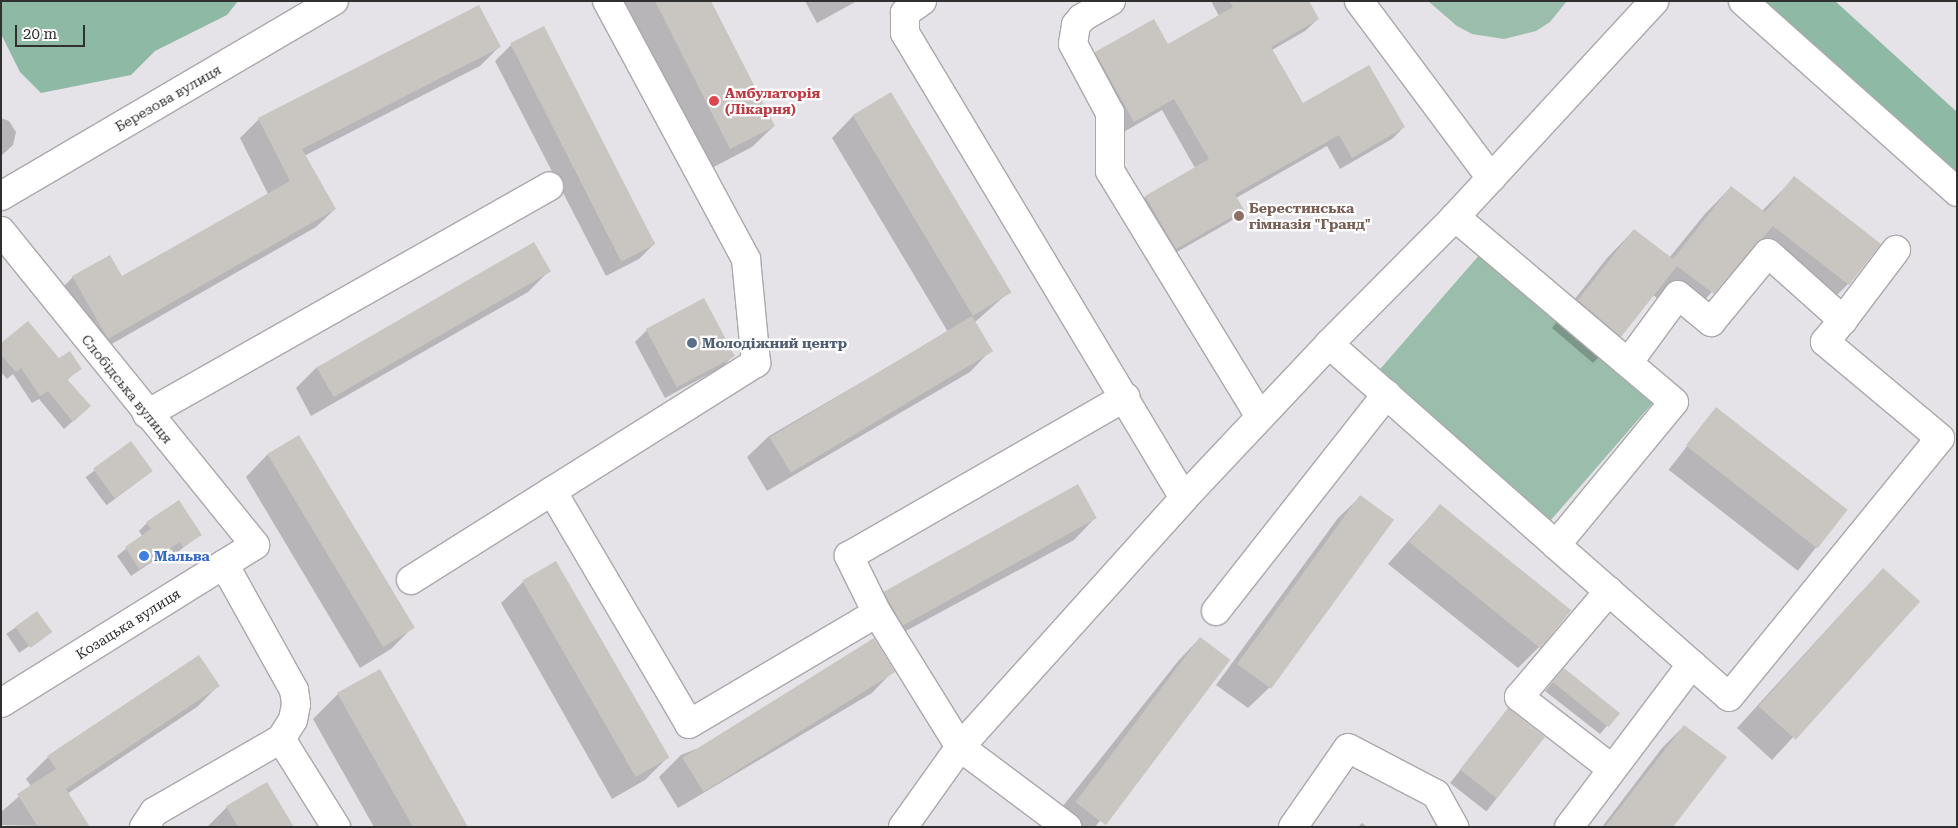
<!DOCTYPE html>
<meta charset="utf-8">
<style>
body{margin:0}
#map{position:relative;width:1958px;height:828px;overflow:hidden;background:#e6e3e8;font-family:"Roboto Serif",serif}
div>[style]{position:absolute}
[style*='--x']{left:calc(var(--x)*1px);top:calc(var(--y)*1px);width:calc(var(--w)*1px);rotate:calc(var(--a)*1deg)}
.green>*{inset:0;background:#9bbdac;transform-origin:0 0}
.forest>*{inset:0;background:#8eb9a4}
.shadow>*{inset:0;background:#0003;transform-origin:0 0}
.building>*{inset:0;background:#c9c6c2;transform-origin:0 0}
.roads{filter:drop-shadow(1px 0 #aba8ac) drop-shadow(-1px 0 #aba8ac) drop-shadow(0 1px #aba8ac) drop-shadow(0 -1px #aba8ac)}
.minor>*{height:28px;margin:-14px;padding:0 14px;transform-origin:14px;border-radius:14px;background:#fff}
.dots>*{width:14px;height:14px;translate:-50% -50%;box-sizing:border-box;border:2px solid #fff;border-radius:50%}
span{translate:-50% -50%;white-space:nowrap;text-align:center;line-height:1.15;-webkit-text-stroke:4.5px #fff;paint-order:stroke}
.health-label{font-size:14px;color:#be3a42;font-weight:700}
.left{translate:0 -50%;text-align:left}
.street-label{font-size:14px;color:#313031}
.education-label{font-size:14px;color:#785e54;font-weight:700}
.service-label{font-size:14px;color:#4e5e75;font-weight:700}
.shop-label{font-size:14px;color:#366cbe;font-weight:700}
.frame{position:absolute;inset:0;border:2px solid #313031;pointer-events:none}
.scale{position:absolute;left:15px;top:25px;width:70px;height:22px;box-sizing:border-box;border:2px solid #313031;border-top:0;padding-left:6px;font-size:15px;line-height:18px;white-space:nowrap;color:#313031;-webkit-text-stroke:4px #fff;paint-order:stroke}
</style>
<div id="map">
<div class="green">
<i style="clip-path:polygon(1428px 1px,1567px 1px,1550px 22px,1536px 31px,1504px 39px,1472px 34px,1457px 26px)"></i>
<i style="left:1481px;top:253px;width:228px;height:157px;rotate:41deg"></i>
</div>
<div class="forest">
<i style="clip-path:polygon(1px 1px,238px 1px,227px 15px,155px 51px,131px 75px,41px 93px,20px 72px,1px 34px)"></i>
<i style="clip-path:polygon(1743px 1px,1835px 1px,1957px 112px,1957px 192px)"></i>
</div>
<div class="shadow">
<i style="clip-path:polygon(622px 1px,710px 1px,774px 126px,752px 147px,708px 170px)"></i>
<i style="clip-path:polygon(805px 1px,857px 1px,817px 23px)"></i>
<i style="clip-path:polygon(1211px 1px,1307px 1px,1318px 19px,1305px 31px,1272px 50px,1303px 104px,1404px 127px,1392px 139px,1340px 169px,1327px 146px,1236px 198px,1243px 209px,1231px 221px,1163px 260px,1133px 209px,1145px 197px,1195px 168px,1162px 110px,1122px 133px,1084px 65px,1096px 53px,1168px 46px,1219px 16px)"></i>
<i style="clip-path:polygon(479px 7px,499px 47px,480px 66px,304px 156px,335px 209px,316px 227px,89px 357px,54px 296px,73px 277px,122px 278px,268px 194px,240px 138px,259px 119px)"></i>
<i style="clip-path:polygon(511px 45px,655px 243px,639px 259px,606px 276px,495px 61px)"></i>
<i style="clip-path:polygon(853px 116px,1009px 292px,975px 322px,991px 350px,970px 372px,767px 491px,747px 457px,769px 436px,948px 332px,832px 138px)"></i>
<i style="clip-path:polygon(1px 118px,9px 121px,16px 132px,13px 145px,1px 156px)"></i>
<i style="clip-path:polygon(1794px 178px,1848px 284px,1821px 311px,1747px 254px,1686px 320px,1653px 295px,1620px 336px,1593px 363px,1552px 328px,1607px 258px,1634px 230px,1669px 258px,1704px 215px,1731px 187px,1762px 211px)"></i>
<i style="clip-path:polygon(549px 271px,528px 292px,311px 416px,296px 388px,317px 367px)"></i>
<i style="clip-path:polygon(647px 330px,734px 355px,722px 367px,665px 398px,635px 342px)"></i>
<i style="clip-path:polygon(1px 345px,80px 369px,67px 380px,81px 414px,64px 429px,39px 399px,32px 403px,13px 374px,7px 379px,1px 372px)"></i>
<i style="left:1716px;top:409px;width:164px;height:77px;rotate:38deg"></i>
<i style="clip-path:polygon(299px 437px,412px 628px,391px 649px,360px 668px,246px 477px,267px 455px)"></i>
<i style="left:131px;top:443px;width:35px;height:57px;rotate:53deg"></i>
<i style="clip-path:polygon(1360px 497px,1270px 687px,1248px 708px,1216px 685px,1338px 518px)"></i>
<i style="clip-path:polygon(1440px 505px,1539px 647px,1518px 668px,1388px 564px)"></i>
<i style="clip-path:polygon(1095px 518px,1074px 540px,880px 645px,863px 613px,884px 592px)"></i>
<i style="clip-path:polygon(147px 523px,201px 534px,175px 554px,171px 549px,131px 576px,117px 556px,142px 536px,139px 531px)"></i>
<i style="clip-path:polygon(523px 582px,667px 758px,645px 780px,612px 799px,501px 603px)"></i>
<i style="clip-path:polygon(1862px 591px,1918px 602px,1772px 760px,1737px 728px)"></i>
<i style="left:37px;top:613px;width:23px;height:37px;rotate:56deg"></i>
<i style="clip-path:polygon(1200px 638px,1228px 660px,1095px 827px,1058px 827px,1051px 821px,1179px 660px)"></i>
<i style="clip-path:polygon(893px 671px,872px 693px,678px 808px,659px 777px,681px 755px)"></i>
<i style="clip-path:polygon(1556px 678px,1618px 713px,1600px 734px,1545px 691px)"></i>
<i style="clip-path:polygon(218px 686px,197px 707px,67px 794px,89px 827px,1px 825px,1px 812px,31px 786px,26px 779px,48px 757px)"></i>
<i style="clip-path:polygon(338px 694px,467px 827px,374px 827px,313px 719px)"></i>
<i style="left:1508px;top:709px;width:46px;height:94px;rotate:38deg"></i>
<i style="clip-path:polygon(1684px 726px,1672px 827px,1602px 827px,1662px 748px)"></i>
<i style="clip-path:polygon(227px 807px,292px 827px,207px 827px)"></i>
<i style="clip-path:polygon(1362px 823px,1367px 827px,1358px 827px)"></i>
</div>
<div class="building">
<i style="clip-path:polygon(655px 1px,711px 1px,775px 126px,730px 149px)"></i>
<i style="clip-path:polygon(1229px 1px,1309px 1px,1319px 19px,1271px 47px,1303px 103px,1369px 65px,1405px 127px,1352px 158px,1339px 135px,1235px 194px,1244px 210px,1176px 249px,1145px 196px,1209px 159px,1174px 99px,1134px 122px,1095px 52px,1154px 19px,1168px 44px,1233px 7px)"></i>
<i style="clip-path:polygon(479px 5px,501px 47px,302px 149px,336px 209px,108px 339px,72px 276px,110px 255px,122px 276px,290px 181px,258px 118px)"></i>
<i style="left:544px;top:26px;width:245px;height:38px;rotate:63deg"></i>
<i style="left:891px;top:92px;width:234px;height:45px;rotate:59deg"></i>
<i style="clip-path:polygon(1794px 176px,1881px 244px,1849px 285px,1773px 226px,1714px 294px,1677px 266px,1621px 337px,1578px 300px,1634px 229px,1673px 259px,1731px 186px,1765px 212px)"></i>
<i style="left:534px;top:242px;width:34px;height:251px;rotate:60deg"></i>
<i style="left:704px;top:298px;width:66px;height:66px;rotate:62deg"></i>
<i style="left:972px;top:316px;width:41px;height:236px;rotate:59deg"></i>
<i style="clip-path:polygon(28px 321px,59px 358px,70px 351px,82px 369px,67px 379px,91px 406px,73px 422px,48px 391px,40px 396px,21px 368px,16px 372px,1px 355px,1px 343px)"></i>
<i style="left:1716px;top:407px;width:167px;height:49px;rotate:38deg"></i>
<i style="left:299px;top:435px;width:225px;height:37px;rotate:59deg"></i>
<i style="left:131px;top:441px;width:37px;height:47px;rotate:54deg"></i>
<i style="left:1078px;top:484px;width:39px;height:222px;rotate:61deg"></i>
<i style="left:1360px;top:495px;width:42px;height:209px;rotate:36deg"></i>
<i style="clip-path:polygon(179px 500px,202px 535px,183px 547px,180px 542px,139px 569px,125px 547px,151px 529px,146px 522px)"></i>
<i style="left:1440px;top:504px;width:169px;height:49px;rotate:39deg"></i>
<i style="left:556px;top:561px;width:227px;height:39px;rotate:60deg"></i>
<i style="left:1883px;top:568px;width:50px;height:186px;rotate:42deg"></i>
<i style="left:37px;top:611px;width:26px;height:27px;rotate:54deg"></i>
<i style="left:1200px;top:637px;width:38px;height:207px;rotate:37deg"></i>
<i style="left:874px;top:638px;width:40px;height:226px;rotate:58deg"></i>
<i style="clip-path:polygon(199px 655px,220px 686px,66px 789px,90px 827px,38px 827px,17px 794px,56px 769px,47px 756px)"></i>
<i style="left:1564px;top:668px;width:72px;height:18px;rotate:39deg"></i>
<i style="clip-path:polygon(380px 669px,468px 827px,413px 827px,337px 693px)"></i>
<i style="left:1508px;top:708px;width:47px;height:78px;rotate:38deg"></i>
<i style="clip-path:polygon(1684px 725px,1727px 757px,1673px 827px,1605px 827px)"></i>
<i style="clip-path:polygon(267px 782px,294px 827px,238px 827px,226px 806px)"></i>
</div>
<div class="roads">
<div class="minor">
<i style="--x:922;--y:1;--w:21;--a:145"></i>
<i style="--x:905;--y:13;--w:20;--a:90"></i>
<i style="--x:905;--y:33;--w:542;--a:59.04"></i>
<i style="--x:1111;--y:1;--w:34;--a:150"></i>
<i style="--x:1082;--y:18;--w:9;--a:131"></i>
<i style="--x:1076;--y:25;--w:19;--a:99"></i>
<i style="--x:1073;--y:44;--w:78;--a:61.8"></i>
<i style="--x:1110;--y:113;--w:58;--a:90"></i>
<i style="--x:1110;--y:171;--w:288;--a:58.6"></i>
<i style="--x:1359;--y:1;--w:221;--a:53.3"></i>
<i style="--x:1743;--y:1;--w:287;--a:41.7"></i>
<i style="--x:1;--y:196;--w:386;--a:-30.4"></i>
<i style="--x:1;--y:231;--w:404;--a:51"></i>
<i style="--x:255;--y:545;--w:299;--a:148.1"></i>
<i style="--x:1329;--y:344;--w:303;--a:41.5"></i>
<i style="--x:1556;--y:545;--w:185;--a:-50.5"></i>
<i style="--x:1674;--y:402;--w:287;--a:-139.8"></i>
<i style="--x:1628;--y:363;--w:84;--a:-53.7"></i>
<i style="--x:1678;--y:295;--w:43;--a:39.3"></i>
<i style="--x:1711;--y:322;--w:89;--a:-50.4"></i>
<i style="--x:1768;--y:253;--w:101;--a:41.8"></i>
<i style="--x:1843;--y:320;--w:88;--a:-52.9"></i>
<i style="--x:147;--y:414;--w:462;--a:-29.5"></i>
<i style="--x:552;--y:491;--w:270;--a:59.5"></i>
<i style="--x:689;--y:724;--w:218;--a:-30.6"></i>
<i style="--x:877;--y:613;--w:158;--a:58.2"></i>
<i style="--x:960;--y:747;--w:134;--a:36.8"></i>
<i style="--x:1556;--y:545;--w:230;--a:41.3"></i>
<i style="--x:1729;--y:697;--w:334;--a:-50.8"></i>
<i style="--x:1940;--y:438;--w:150;--a:-140.1"></i>
<i style="--x:1825;--y:342;--w:28;--a:-51"></i>
<i style="--x:411;--y:580;--w:408;--a:-32.2"></i>
<i style="--x:756;--y:363;--w:104;--a:-95.5"></i>
<i style="--x:746;--y:259;--w:293;--a:-118.3"></i>
<i style="--x:1609;--y:591;--w:139;--a:130.3"></i>
<i style="--x:1519;--y:697;--w:116;--a:37.7"></i>
<i style="--x:1216;--y:611;--w:276;--a:-51.8"></i>
<i style="--x:877;--y:613;--w:64;--a:-116.2"></i>
<i style="--x:849;--y:556;--w:319;--a:-29.9"></i>
<i style="--x:281;--y:739;--w:104;--a:58"></i>
<i style="--x:144;--y:827;--w:18;--a:-56"></i>
<i style="--x:154;--y:812;--w:146;--a:-29.9"></i>
<i style="--x:281;--y:739;--w:22;--a:-58"></i>
<i style="--x:293;--y:720;--w:16;--a:-79"></i>
<i style="--x:296;--y:704;--w:14;--a:-98"></i>
<i style="--x:294;--y:690;--w:144;--a:-119.1"></i>
<i style="--x:903;--y:827;--w:98;--a:-54.5"></i>
<i style="--x:960;--y:747;--w:335;--a:-48"></i>
<i style="--x:1184;--y:498;--w:212;--a:-46.7"></i>
<i style="--x:1329;--y:344;--w:179;--a:-45.2"></i>
<i style="--x:1455;--y:217;--w:294;--a:-47.3"></i>
<i style="--x:1293;--y:827;--w:96;--a:-55.2"></i>
<i style="--x:1348;--y:748;--w:99;--a:27.6"></i>
<i style="--x:1436;--y:794;--w:38;--a:61"></i>
<i style="--x:1569;--y:827;--w:204;--a:-53"></i>
</div>
</div>
<div class="dots">
<i style="left:714px;top:101px;background:#e0444e"></i>
<i style="left:1239px;top:216px;background:#8d6e63"></i>
<i style="left:692px;top:343px;background:#5c6f8a"></i>
<i style="left:144px;top:556px;background:#3f7fe0"></i>
</div>
<div class="health-label">
<span class="left" style="left:725px;top:101px">Амбулаторія<br>(Лікарня)</span>
</div>
<div class="street-label">
<span style="left:168px;top:98px;rotate:-30deg">Березова вулиця</span>
<span style="left:127px;top:389px;rotate:51deg">Слобідська вулиця</span>
<span style="left:128px;top:624px;rotate:-32deg">Козацька вулиця</span>
</div>
<div class="education-label">
<span class="left" style="left:1249px;top:216px">Берестинська<br>гімназія "Гранд"</span>
</div>
<div class="service-label">
<span class="left" style="left:702px;top:343px">Молодіжний центр</span>
</div>
<div class="shop-label">
<span class="left" style="left:154px;top:556px">Мальва</span>
</div>
<div class="frame"></div>
<div class="scale">20 m</div>
</div>
